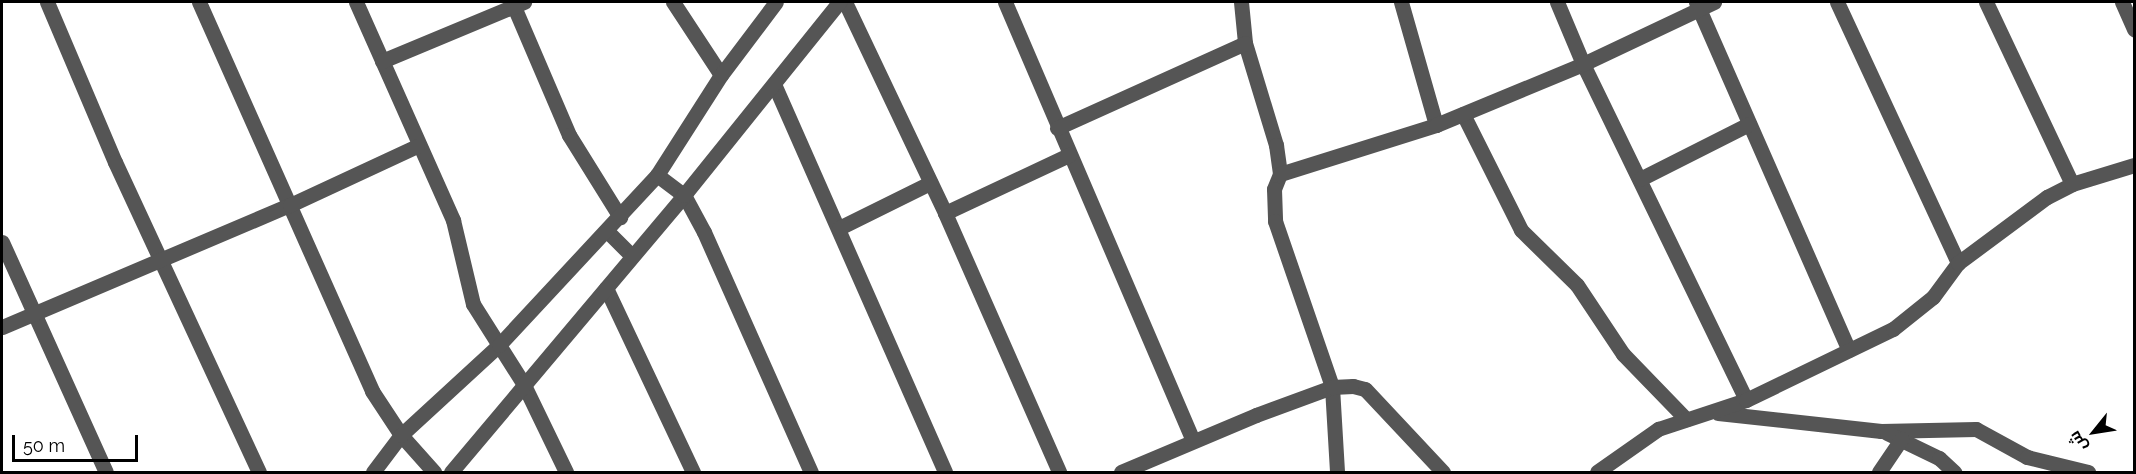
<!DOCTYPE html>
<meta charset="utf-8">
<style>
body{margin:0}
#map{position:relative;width:2136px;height:474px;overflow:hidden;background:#fff;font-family:Raleway,Cairo,sans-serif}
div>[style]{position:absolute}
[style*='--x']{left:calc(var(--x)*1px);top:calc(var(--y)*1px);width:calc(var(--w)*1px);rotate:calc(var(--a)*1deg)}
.minor>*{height:15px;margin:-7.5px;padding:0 7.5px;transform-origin:7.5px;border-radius:7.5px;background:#555}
span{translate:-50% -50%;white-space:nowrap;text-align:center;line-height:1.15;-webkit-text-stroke:4.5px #fff;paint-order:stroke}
.frame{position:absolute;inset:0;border:3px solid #000;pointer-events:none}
.north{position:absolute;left:2064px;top:402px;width:60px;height:60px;-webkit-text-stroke:4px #fff;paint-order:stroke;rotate:240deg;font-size:16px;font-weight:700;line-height:24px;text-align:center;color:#000}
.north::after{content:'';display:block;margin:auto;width:21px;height:27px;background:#000;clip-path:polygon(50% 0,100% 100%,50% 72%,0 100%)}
.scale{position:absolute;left:12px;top:435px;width:126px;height:27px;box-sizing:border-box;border:3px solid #000;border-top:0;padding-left:8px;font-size:18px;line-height:21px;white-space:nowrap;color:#000;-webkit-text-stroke:4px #fff;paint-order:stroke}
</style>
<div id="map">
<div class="minor">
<i style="--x:47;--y:2;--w:174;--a:67"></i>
<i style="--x:115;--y:162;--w:342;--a:65.1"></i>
<i style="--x:199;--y:2;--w:426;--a:66"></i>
<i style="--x:372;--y:391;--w:53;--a:56.6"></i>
<i style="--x:401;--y:435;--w:50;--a:48.3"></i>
<i style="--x:356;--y:2;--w:239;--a:66"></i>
<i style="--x:453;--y:220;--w:86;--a:76.6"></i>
<i style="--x:473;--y:304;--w:93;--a:57.7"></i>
<i style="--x:523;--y:383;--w:99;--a:64.2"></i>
<i style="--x:512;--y:2;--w:145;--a:66.8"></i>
<i style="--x:569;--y:135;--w:97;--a:58.1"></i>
<i style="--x:673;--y:2;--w:87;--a:56.7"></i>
<i style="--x:845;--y:2;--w:233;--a:64.6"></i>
<i style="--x:945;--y:213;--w:283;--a:66.2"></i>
<i style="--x:1005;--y:2;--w:477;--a:66.8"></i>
<i style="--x:1241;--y:2;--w:41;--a:84.4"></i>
<i style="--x:1245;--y:43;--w:107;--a:73.1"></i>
<i style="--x:1276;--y:145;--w:29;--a:82"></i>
<i style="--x:1280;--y:174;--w:16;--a:112"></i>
<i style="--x:1274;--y:189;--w:32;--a:88"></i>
<i style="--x:1275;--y:221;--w:176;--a:71"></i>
<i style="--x:1332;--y:387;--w:85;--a:86.6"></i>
<i style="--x:1401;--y:2;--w:128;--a:74.1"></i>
<i style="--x:1557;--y:2;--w:67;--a:67.2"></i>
<i style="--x:1583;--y:64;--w:373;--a:64.1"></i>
<i style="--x:1696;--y:2;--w:380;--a:66.3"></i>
<i style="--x:1837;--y:2;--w:288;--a:65.1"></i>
<i style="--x:1986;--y:2;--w:201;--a:64.7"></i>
<i style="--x:2122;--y:2;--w:30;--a:66"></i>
<i style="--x:382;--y:61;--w:154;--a:-22.6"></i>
<i style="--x:774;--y:84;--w:424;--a:66.2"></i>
<i style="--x:1463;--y:114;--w:130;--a:63.4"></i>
<i style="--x:1521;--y:230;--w:78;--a:44.5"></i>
<i style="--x:1577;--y:285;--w:83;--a:56.3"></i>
<i style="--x:1623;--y:354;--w:91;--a:45.9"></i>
<i style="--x:1057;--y:128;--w:206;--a:-24.3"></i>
<i style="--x:1280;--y:174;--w:164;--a:-17.4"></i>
<i style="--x:1436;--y:125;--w:159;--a:-22.5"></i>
<i style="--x:1583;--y:64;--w:145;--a:-25.3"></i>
<i style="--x:657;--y:175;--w:34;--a:37"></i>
<i style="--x:684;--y:195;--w:42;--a:61.6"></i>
<i style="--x:704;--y:232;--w:263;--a:66"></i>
<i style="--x:1640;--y:179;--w:122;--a:-26.8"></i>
<i style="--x:945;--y:213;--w:137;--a:-25.1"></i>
<i style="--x:839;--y:228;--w:102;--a:-26.3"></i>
<i style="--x:607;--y:231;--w:34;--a:45"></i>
<i style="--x:2;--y:242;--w:252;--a:65.7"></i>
<i style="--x:606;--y:288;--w:204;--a:64.7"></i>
<i style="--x:2;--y:327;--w:313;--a:-23"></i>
<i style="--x:290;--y:205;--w:140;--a:-24.9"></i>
<i style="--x:1718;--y:413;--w:164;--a:6.3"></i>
<i style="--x:1881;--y:431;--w:95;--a:-1.2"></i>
<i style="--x:1976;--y:429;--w:58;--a:28.8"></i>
<i style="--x:2027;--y:457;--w:63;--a:13.8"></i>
<i style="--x:1887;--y:433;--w:58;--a:25.7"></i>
<i style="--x:1939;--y:458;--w:21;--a:43"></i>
<i style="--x:373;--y:472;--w:46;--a:-52.9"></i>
<i style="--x:401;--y:435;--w:133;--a:-42.6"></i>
<i style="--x:499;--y:345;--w:232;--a:-47.1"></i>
<i style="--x:657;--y:175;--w:119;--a:-57.4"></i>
<i style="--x:721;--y:75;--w:91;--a:-53"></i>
<i style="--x:451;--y:472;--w:362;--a:-49.9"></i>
<i style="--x:684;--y:195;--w:248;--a:-51.2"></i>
<i style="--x:1121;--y:472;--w:147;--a:-22.9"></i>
<i style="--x:1256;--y:415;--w:81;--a:-20.2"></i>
<i style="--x:1332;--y:387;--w:21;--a:-3"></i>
<i style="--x:1353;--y:386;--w:12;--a:14"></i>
<i style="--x:1365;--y:389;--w:114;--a:46.8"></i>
<i style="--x:1597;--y:472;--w:75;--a:-35.2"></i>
<i style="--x:1658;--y:429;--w:93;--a:-18.2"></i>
<i style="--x:1746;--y:400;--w:163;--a:-25.8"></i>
<i style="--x:1893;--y:329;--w:51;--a:-38.7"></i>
<i style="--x:1933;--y:297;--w:42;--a:-53.7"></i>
<i style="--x:1958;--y:263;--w:111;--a:-36.6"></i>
<i style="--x:2047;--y:197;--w:28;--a:-27"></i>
<i style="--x:2072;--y:184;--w:65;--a:-17"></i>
<i style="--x:1879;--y:472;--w:40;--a:-56"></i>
</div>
<div class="frame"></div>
<div class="north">ش</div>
<div class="scale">50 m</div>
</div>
